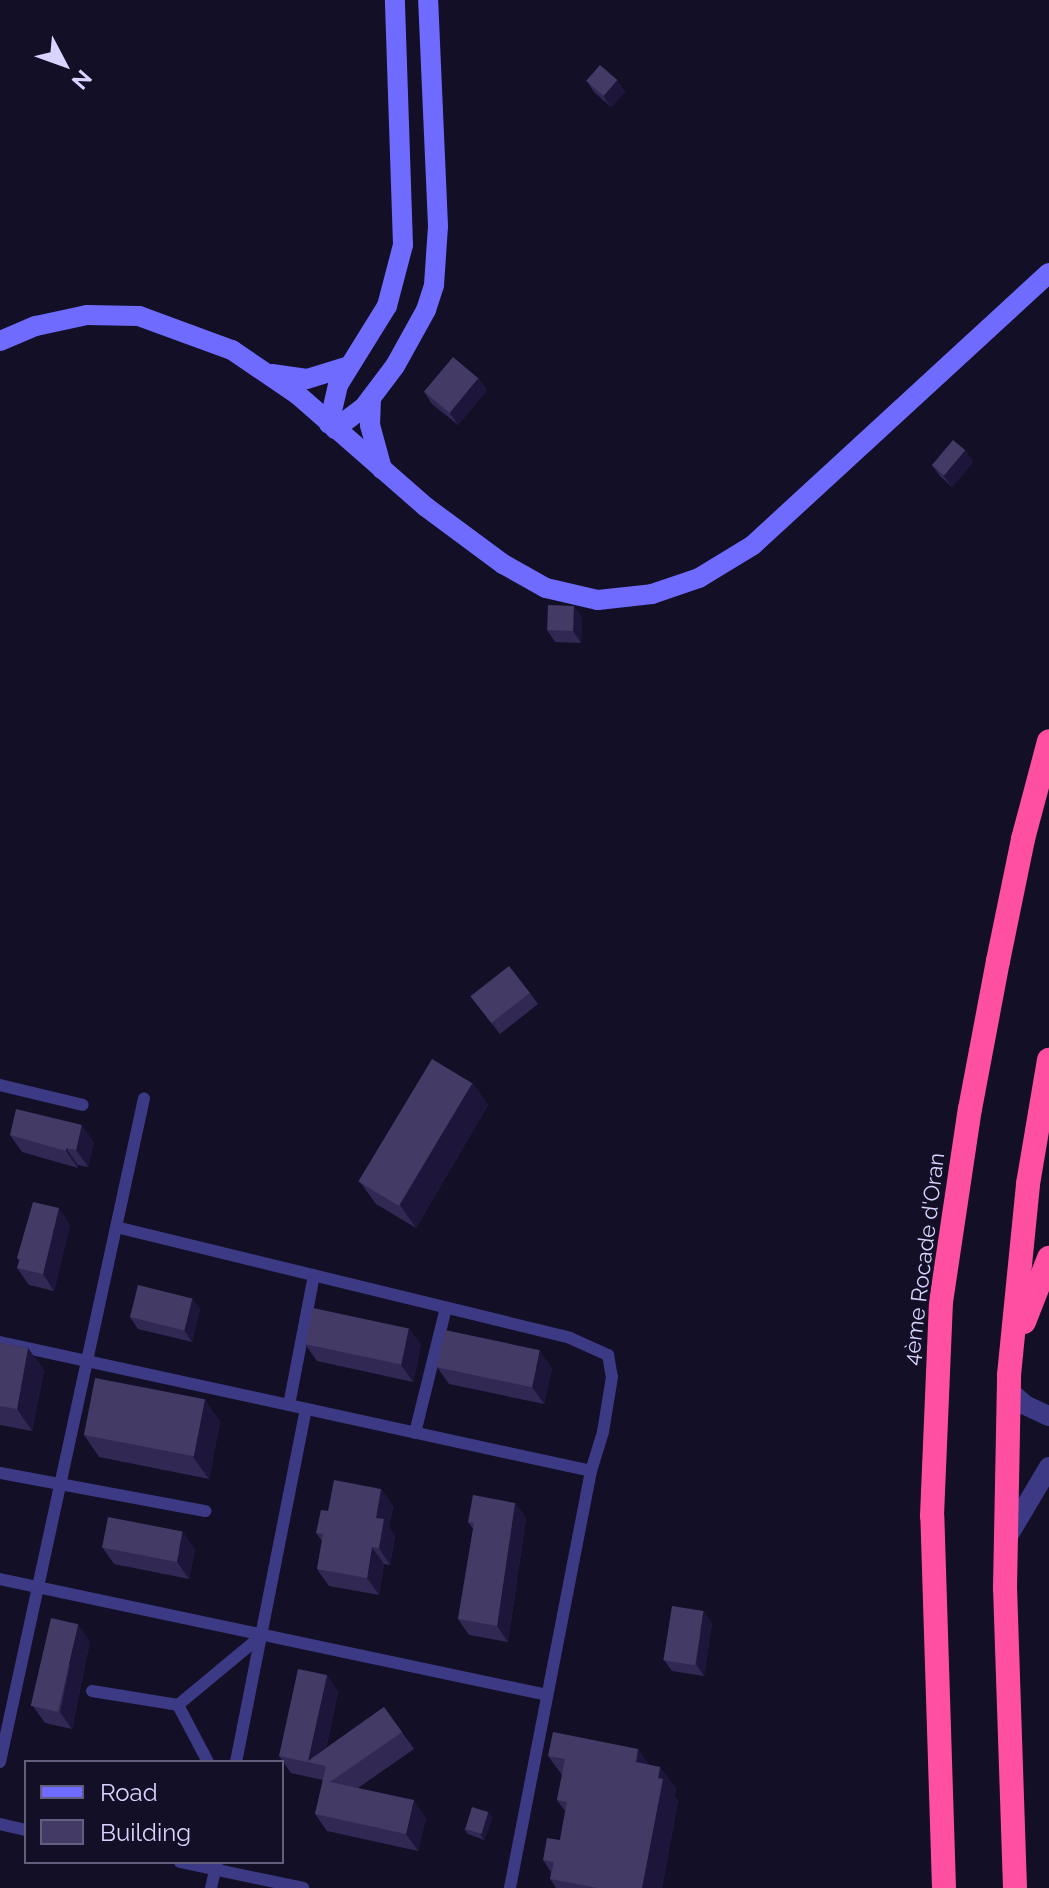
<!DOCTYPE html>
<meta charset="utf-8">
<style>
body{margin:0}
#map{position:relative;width:1049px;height:1888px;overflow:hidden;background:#130f26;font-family:Raleway,sans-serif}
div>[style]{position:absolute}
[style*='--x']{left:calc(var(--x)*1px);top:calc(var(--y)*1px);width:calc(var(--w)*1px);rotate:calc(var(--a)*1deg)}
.service>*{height:12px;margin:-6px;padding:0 6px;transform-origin:6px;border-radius:6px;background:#3d3a85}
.tertiary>*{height:20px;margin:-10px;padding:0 10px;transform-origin:10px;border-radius:10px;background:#3d3a85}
.secondary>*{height:20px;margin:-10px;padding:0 10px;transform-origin:10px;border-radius:10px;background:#6f6bff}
.motorway>*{height:24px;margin:-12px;padding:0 12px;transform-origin:12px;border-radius:12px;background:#ff4fa3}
.wall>*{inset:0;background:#312854}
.shaded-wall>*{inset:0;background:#1d163a}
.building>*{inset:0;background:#433a66;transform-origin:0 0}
span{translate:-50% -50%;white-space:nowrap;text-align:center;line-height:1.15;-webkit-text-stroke:6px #130f26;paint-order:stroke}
.street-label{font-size:22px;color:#d9d4ff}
.legend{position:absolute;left:24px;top:1760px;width:260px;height:104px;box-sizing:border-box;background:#130f26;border:2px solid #625e7d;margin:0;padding:10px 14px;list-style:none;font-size:24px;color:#d9d4ff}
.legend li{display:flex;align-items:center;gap:16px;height:40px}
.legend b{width:40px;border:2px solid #625e7d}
.north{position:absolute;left:24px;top:24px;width:80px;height:80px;-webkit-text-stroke:6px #130f26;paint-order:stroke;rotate:131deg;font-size:22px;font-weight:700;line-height:32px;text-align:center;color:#d9d4ff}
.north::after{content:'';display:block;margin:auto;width:28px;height:36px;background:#d9d4ff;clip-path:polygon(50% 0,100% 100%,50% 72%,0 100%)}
</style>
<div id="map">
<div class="service">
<i style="--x:0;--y:1085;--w:85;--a:13.5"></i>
<i style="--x:116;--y:1227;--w:467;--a:13.7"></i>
<i style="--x:570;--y:1338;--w:42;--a:24.1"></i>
<i style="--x:608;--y:1355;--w:22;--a:80"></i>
<i style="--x:612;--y:1377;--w:56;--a:99.3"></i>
<i style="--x:603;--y:1432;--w:41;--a:107.1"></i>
<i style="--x:0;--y:1342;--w:605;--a:12.31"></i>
<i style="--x:591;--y:1471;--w:425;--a:101"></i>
<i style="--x:289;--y:1405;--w:132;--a:-79.1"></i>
<i style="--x:415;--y:1433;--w:129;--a:-76.1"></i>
<i style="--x:0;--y:1473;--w:209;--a:10.5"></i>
<i style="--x:0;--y:1579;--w:559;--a:11.97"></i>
<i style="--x:92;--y:1691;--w:87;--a:9.2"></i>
<i style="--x:0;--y:1762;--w:679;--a:-77.76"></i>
<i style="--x:208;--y:1762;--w:64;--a:-117.8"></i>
<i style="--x:178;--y:1705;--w:108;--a:-39.7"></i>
<i style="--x:236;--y:1762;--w:360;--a:-78.8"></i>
<i style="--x:0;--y:1824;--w:27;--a:13"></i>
<i style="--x:180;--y:1862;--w:126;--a:11.9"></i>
<i style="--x:211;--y:1888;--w:27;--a:-77"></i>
</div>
<div class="tertiary">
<i style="--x:1009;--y:1391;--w:21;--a:41"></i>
<i style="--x:1025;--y:1405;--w:26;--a:25"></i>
<i style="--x:1005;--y:1541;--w:86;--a:-59.3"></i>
</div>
<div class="secondary">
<i style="--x:0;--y:341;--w:39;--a:-23"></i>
<i style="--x:36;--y:326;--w:52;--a:-12.2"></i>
<i style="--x:87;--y:315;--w:52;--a:1.1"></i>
<i style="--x:139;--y:316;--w:99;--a:20.1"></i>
<i style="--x:232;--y:350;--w:80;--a:34.3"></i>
<i style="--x:298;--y:395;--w:170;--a:41.2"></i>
<i style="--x:426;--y:507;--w:96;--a:36.5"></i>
<i style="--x:503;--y:564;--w:49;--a:29.2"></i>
<i style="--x:546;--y:588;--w:53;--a:13"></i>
<i style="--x:598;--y:600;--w:54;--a:-6.3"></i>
<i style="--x:652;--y:594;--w:50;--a:-18.8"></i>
<i style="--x:699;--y:578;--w:63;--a:-31.4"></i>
<i style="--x:753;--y:545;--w:402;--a:-42.6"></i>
<i style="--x:272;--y:374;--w:35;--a:8"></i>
<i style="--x:307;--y:379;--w:44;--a:-17.2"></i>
<i style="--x:371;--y:398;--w:27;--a:92"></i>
<i style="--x:370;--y:425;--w:46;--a:74.7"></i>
<i style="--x:329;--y:424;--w:40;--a:-77"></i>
<i style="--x:338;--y:385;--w:93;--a:-58.2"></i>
<i style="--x:387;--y:306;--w:63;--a:-75.3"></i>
<i style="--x:403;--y:245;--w:245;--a:-91.9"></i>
<i style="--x:335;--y:429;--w:36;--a:-37"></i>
<i style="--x:364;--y:407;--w:51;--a:-52.9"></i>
<i style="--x:395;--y:366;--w:64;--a:-61"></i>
<i style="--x:426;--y:310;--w:26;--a:-72"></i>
<i style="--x:434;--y:285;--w:59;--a:-86.1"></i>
<i style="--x:438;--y:226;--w:226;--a:-92.5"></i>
</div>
<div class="motorway">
<i style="--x:1024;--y:1322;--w:69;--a:-68.7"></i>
<i style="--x:944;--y:1888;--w:372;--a:-91.8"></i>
<i style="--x:932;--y:1516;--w:214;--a:-87.6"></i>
<i style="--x:941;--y:1302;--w:195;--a:-81.5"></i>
<i style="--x:970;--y:1109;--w:151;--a:-79.3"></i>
<i style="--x:998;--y:961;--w:125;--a:-78.4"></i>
<i style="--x:1023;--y:839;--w:101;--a:-75.1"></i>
<i style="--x:1015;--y:1888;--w:300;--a:-91.9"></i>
<i style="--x:1005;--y:1588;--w:213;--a:-88.9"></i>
<i style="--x:1009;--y:1375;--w:192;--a:-84.3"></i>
<i style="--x:1028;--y:1184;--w:126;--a:-80.4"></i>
</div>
<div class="wall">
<i style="clip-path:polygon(586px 80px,617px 80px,625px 92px,611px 107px,594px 92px)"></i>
<i style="clip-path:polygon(478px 378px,487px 390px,458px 425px,432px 404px,424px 392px)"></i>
<i style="clip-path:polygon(965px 450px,973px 462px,952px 487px,940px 476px,932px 465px)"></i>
<i style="clip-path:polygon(582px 617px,581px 643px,555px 642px,547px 630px)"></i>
<i style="clip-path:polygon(530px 993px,538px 1004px,500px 1034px,471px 997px)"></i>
<i style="clip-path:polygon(472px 1083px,488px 1105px,416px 1228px,376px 1204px,360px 1182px)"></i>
<i style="clip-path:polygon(10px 1135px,94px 1142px,88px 1167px,78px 1165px,78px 1168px,22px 1152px)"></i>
<i style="clip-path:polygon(70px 1225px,54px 1291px,29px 1285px,17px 1268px,19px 1261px,17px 1258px)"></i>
<i style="clip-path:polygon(200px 1309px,192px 1342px,138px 1329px,130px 1317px)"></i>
<i style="clip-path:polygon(0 1343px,28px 1348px,44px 1370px,32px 1431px,0 1425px)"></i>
<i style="clip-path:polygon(305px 1344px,421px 1345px,413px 1382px,317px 1361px)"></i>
<i style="clip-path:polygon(437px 1367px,552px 1368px,544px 1404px,449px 1384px)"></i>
<i style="clip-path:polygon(205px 1400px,220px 1422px,209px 1479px,99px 1457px,84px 1435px)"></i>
<i style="clip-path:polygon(381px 1489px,393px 1506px,389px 1527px,395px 1536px,390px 1565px,384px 1564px,379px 1595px,329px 1586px,317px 1569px,322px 1541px,316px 1533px,328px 1511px)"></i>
<i style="clip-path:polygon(515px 1503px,526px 1518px,508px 1642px,469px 1635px,458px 1619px,473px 1529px,468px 1522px)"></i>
<i style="clip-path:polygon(102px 1547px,195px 1549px,189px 1579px,114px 1564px)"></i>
<i style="clip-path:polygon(712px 1623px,704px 1676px,672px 1671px,664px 1660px)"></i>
<i style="clip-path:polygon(90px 1641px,72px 1729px,45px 1723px,33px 1706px)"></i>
<i style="clip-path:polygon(327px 1675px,338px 1692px,326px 1748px,384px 1707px,414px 1749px,358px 1788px,426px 1818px,418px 1851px,327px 1831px,315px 1814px,323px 1780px,291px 1773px,279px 1756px)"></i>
<i style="clip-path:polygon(638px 1749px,649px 1765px,660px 1767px,676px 1789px,674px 1796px,678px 1801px,662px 1888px,556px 1888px,550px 1879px,551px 1872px,543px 1860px,560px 1840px,565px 1811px,557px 1800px,562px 1775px,548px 1756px)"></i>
<i style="clip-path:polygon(488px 1812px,492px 1818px,484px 1840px,468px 1834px,464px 1829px)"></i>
</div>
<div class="shaded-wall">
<i style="clip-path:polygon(617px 80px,625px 92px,611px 107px,603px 96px)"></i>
<i style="clip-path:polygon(478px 378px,487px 390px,458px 425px,450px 413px)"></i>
<i style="clip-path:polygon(965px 450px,973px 462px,952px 487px,943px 475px)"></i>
<i style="clip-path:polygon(574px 606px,582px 617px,581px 643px,573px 631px)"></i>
<i style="clip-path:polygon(472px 1083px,488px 1105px,416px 1228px,400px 1205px)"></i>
<i style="clip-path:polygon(82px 1125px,94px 1142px,88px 1167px,76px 1150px)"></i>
<i style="clip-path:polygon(66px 1148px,78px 1165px,78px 1168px,66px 1151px)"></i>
<i style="clip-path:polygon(59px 1208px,70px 1225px,54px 1291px,43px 1274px)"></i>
<i style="clip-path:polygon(192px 1298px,200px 1309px,192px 1342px,184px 1330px)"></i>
<i style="clip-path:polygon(409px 1328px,421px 1345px,413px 1382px,401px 1365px)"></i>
<i style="clip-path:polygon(28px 1348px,44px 1370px,32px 1431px,17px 1409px)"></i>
<i style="clip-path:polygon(540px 1351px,552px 1368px,544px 1404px,532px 1387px)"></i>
<i style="clip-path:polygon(205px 1400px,220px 1422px,209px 1479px,193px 1457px)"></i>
<i style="clip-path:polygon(381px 1489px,393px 1506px,389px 1527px,395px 1536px,390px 1565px,379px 1548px,376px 1518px)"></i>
<i style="clip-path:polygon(515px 1503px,526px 1518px,508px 1642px,497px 1626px)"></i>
<i style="clip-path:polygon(183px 1532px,195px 1549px,189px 1579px,177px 1562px)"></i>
<i style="clip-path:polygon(372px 1547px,384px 1564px,379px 1595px,367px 1578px)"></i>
<i style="clip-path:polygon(704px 1611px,712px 1623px,704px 1676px,696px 1664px)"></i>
<i style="clip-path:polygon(78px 1624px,90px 1641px,72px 1729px,60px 1712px)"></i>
<i style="clip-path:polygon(327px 1675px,338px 1692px,322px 1765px,308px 1761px)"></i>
<i style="clip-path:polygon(638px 1749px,654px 1771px,636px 1762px)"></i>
<i style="clip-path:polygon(660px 1767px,676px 1789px,674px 1796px,678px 1801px,662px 1888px,642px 1888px)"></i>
<i style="clip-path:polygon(414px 1800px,426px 1818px,418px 1851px,406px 1834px)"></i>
<i style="clip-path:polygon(488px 1812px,492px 1818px,484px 1840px,480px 1834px)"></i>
</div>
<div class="building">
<i style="left:600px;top:65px;width:23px;height:21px;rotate:41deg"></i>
<i style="left:453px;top:357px;width:33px;height:45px;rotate:40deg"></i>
<i style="left:953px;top:440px;width:16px;height:33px;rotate:40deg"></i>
<i style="left:548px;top:605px;width:26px;height:25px;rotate:2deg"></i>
<i style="left:509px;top:966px;width:34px;height:49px;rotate:52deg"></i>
<i style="left:432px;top:1059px;width:47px;height:143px;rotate:31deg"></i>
<i style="clip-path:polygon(16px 1109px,82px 1125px,76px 1150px,66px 1148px,66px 1151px,10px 1135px)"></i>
<i style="clip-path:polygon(33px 1202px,59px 1208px,43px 1274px,17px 1268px,20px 1259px,17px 1258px)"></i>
<i style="left:138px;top:1285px;width:56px;height:33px;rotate:14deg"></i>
<i style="left:313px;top:1308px;width:98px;height:37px;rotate:12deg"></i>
<i style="left:445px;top:1330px;width:97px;height:38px;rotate:12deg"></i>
<i style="clip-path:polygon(0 1343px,28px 1348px,17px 1409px,0 1406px)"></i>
<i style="left:95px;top:1378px;width:112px;height:58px;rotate:11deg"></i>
<i style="clip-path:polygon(334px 1480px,381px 1489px,376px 1518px,384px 1519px,379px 1548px,372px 1547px,367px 1578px,317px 1569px,323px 1534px,316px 1533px,321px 1510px,328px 1511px)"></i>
<i style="clip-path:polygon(473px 1495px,515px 1503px,497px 1626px,458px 1619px,474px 1523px,468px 1522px)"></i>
<i style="left:108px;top:1517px;width:76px;height:31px;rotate:11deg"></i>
<i style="left:672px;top:1606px;width:32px;height:55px;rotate:9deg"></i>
<i style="left:51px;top:1618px;width:28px;height:90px;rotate:13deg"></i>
<i style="clip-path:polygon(298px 1669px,327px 1675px,308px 1761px,384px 1707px,402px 1732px,330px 1782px,414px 1800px,406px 1834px,315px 1814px,326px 1766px,279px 1756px)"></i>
<i style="clip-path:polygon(553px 1732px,638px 1749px,636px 1762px,660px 1767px,658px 1778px,663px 1779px,642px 1888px,597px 1888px,550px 1879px,554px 1862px,543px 1860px,547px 1838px,560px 1840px,567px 1802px,557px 1800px,565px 1759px,548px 1756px)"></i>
<i style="left:472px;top:1807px;width:17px;height:23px;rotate:17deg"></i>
</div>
<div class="street-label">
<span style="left:924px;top:1259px;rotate:-83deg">4ème Rocade d'Oran</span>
</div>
<ul class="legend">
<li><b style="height:10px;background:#6f6bff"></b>Road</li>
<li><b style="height:22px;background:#433a66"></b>Building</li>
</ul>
<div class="north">N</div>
</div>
